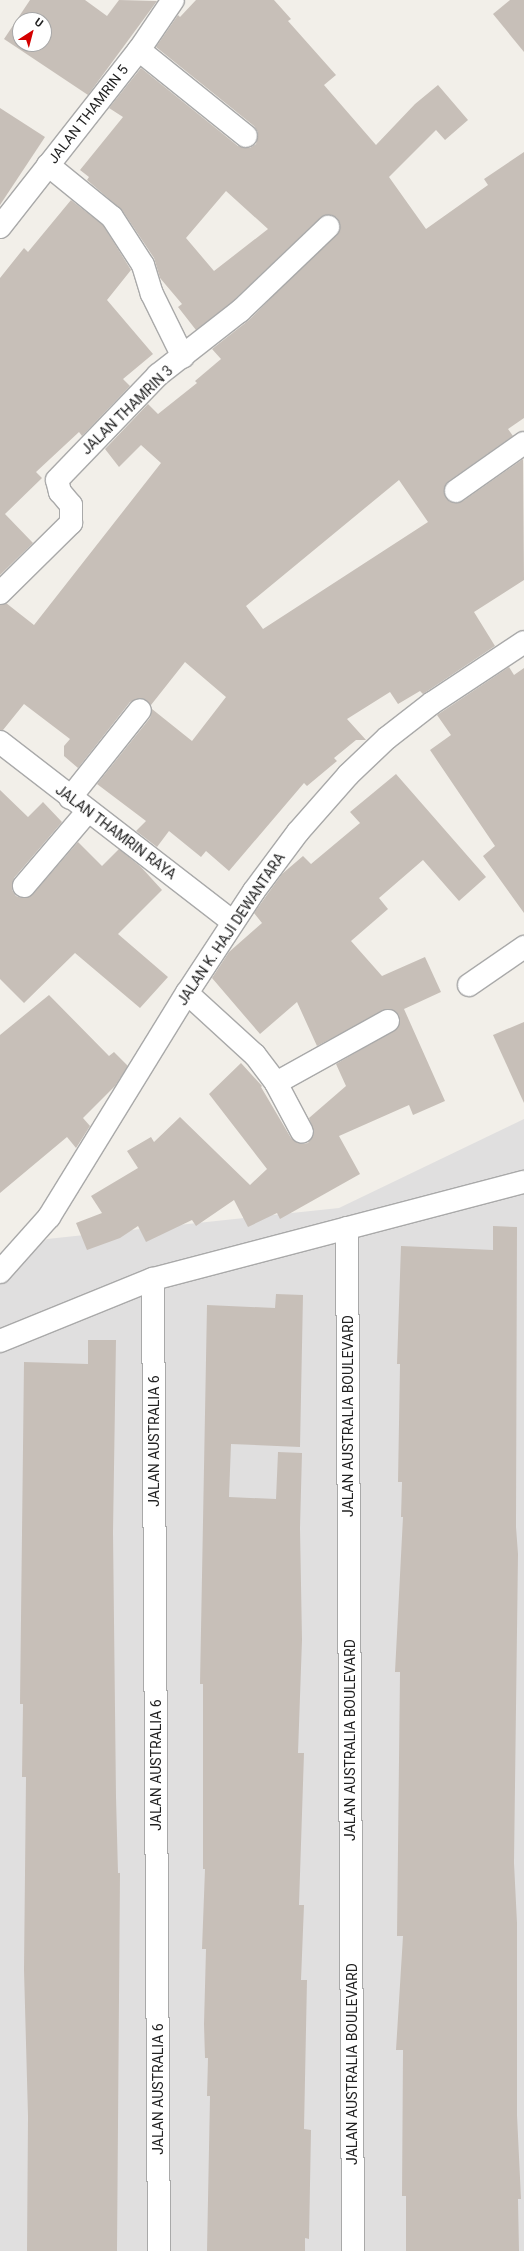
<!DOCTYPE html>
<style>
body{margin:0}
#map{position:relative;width:524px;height:2251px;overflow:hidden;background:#f2efe9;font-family:Roboto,sans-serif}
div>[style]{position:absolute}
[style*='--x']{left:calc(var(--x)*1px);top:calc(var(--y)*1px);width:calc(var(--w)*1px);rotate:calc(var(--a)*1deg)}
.residential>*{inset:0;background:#e0dfdf}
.building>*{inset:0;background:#c7bfb8}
.roads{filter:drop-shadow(1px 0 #a9a9a9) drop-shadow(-1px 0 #a9a9a9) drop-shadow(0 1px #a9a9a9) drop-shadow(0 -1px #a9a9a9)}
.street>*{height:22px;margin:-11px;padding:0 11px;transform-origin:11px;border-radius:11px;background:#fff}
span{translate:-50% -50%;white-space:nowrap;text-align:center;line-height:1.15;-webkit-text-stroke:3.5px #fff;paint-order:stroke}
.street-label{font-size:14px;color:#222}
.north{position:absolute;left:12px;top:12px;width:40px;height:40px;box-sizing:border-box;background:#fff;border:1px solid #a7a7a7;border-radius:50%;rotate:36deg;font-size:11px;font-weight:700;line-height:16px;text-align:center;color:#222}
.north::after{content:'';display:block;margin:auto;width:14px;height:18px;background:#d40000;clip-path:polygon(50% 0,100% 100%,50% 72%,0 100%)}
</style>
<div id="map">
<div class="residential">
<i style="clip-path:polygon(524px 1119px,524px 2251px,0 2251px,0 1277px,47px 1239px,339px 1208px)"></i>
</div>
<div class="building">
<i style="clip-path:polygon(evenodd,30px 0,85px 0,107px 16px,119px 0,157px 1px,88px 95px,4px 39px,30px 0,20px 20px,44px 20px,44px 44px,20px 44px,20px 20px)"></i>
<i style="clip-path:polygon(evenodd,196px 0,274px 0,291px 19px,288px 21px,336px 75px,324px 85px,376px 145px,415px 104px,438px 85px,468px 120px,445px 140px,436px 130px,389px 177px,426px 229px,488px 185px,484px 179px,524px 152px,524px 418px,508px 429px,513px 436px,449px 481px,444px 492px,450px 502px,463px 501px,523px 459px,524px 580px,474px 612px,495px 646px,423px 694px,420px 691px,398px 704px,390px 692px,347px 719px,366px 740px,356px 740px,334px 758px,337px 761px,307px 786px,304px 783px,229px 871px,206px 851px,201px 857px,169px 831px,157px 847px,136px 831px,146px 821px,97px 784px,150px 718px,152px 709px,192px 741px,226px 697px,185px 662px,151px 705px,141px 698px,130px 702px,78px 768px,64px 756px,64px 746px,70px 739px,24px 704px,3px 730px,0 730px,0 605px,6px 603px,34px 625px,161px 463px,141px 445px,119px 467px,105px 449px,148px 404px,158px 414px,197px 383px,195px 381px,221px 359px,212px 349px,249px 320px,340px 230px,337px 218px,331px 215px,320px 218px,232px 302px,196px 330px,178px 307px,182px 304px,160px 278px,154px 258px,122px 210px,87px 180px,89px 177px,80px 170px,123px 117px,109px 108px,141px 68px,238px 146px,250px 148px,256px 144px,258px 132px,254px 126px,156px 47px,178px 15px,180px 17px,196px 0,226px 191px,268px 229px,214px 271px,186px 238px,226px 191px,196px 0,399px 480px,428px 522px,263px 629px,246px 606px,399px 480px)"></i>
<i style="clip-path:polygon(510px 0,524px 0,524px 52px,493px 14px)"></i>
<i style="clip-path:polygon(0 108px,45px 137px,0 205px)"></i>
<i style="clip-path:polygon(71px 200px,103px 225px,131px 270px,107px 300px,153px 354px,123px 379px,130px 386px,82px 436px,79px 432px,36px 472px,42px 478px,5px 514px,33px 543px,0 575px,0 278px,24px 248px,28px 252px)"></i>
<i style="clip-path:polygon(509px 667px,514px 675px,524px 668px,524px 913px,483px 856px,495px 846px,430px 750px,451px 735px,437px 715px)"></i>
<i style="clip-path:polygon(396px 774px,486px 877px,459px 901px,423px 860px,379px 898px,388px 909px,351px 941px,382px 976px,425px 957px,441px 992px,404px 1009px,445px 1101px,413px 1115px,409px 1105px,339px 1136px,360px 1174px,280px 1219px,277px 1213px,248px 1227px,234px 1200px,196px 1226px,192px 1220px,146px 1242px,138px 1226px,120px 1238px,87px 1250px,76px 1223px,102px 1213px,91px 1196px,138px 1168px,127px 1151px,151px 1137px,154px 1142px,180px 1117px,250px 1185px,267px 1169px,209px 1094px,241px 1063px,262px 1086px,261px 1087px,291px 1138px,302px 1144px,308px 1143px,314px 1133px,309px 1118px,346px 1086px,336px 1064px,398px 1028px,399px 1015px,388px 1009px,317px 1046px,297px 1002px,260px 1034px,212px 978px,229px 952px,262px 923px,254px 913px,282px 874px,303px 856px,311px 864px,360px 823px,350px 812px)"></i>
<i style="clip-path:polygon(0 790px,28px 817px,43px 802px,62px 822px,14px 878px,12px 890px,16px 896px,22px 898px,33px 894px,78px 842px,102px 866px,119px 849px,141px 867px,162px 890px,118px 934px,168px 977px,140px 1008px,75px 953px,24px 1003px,0 979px)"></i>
<i style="clip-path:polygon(49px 995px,109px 1056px,114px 1052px,128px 1066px,115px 1086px,83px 1118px,90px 1126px,78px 1145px,76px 1148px,67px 1137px,0 1193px,0 1035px)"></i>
<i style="clip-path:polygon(524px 1022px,524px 1103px,493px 1035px)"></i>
<i style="clip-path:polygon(493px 1226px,517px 1227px,516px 1527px,518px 1554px,514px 1863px,517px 1923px,517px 2115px,521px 2199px,518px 2199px,519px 2251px,406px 2251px,406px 2196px,402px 2196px,403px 2050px,396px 2050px,403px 1936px,397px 1936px,400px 1672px,395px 1672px,403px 1517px,401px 1517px,402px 1482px,398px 1482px,400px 1364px,397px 1364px,401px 1246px,493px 1250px)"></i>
<i style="clip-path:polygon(276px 1294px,303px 1295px,300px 1447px,231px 1444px,229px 1497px,276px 1499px,278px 1452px,302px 1453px,300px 1528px,302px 1640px,298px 1753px,304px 1753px,299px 1905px,304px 1905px,301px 1980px,307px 1980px,304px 2129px,311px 2130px,309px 2239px,305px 2238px,305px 2251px,207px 2251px,210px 2096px,207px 2096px,208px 2058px,205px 2058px,204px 2024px,206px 1949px,202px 1949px,205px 1869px,203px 1869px,203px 1684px,200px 1684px,207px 1305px,275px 1308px)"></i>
<i style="clip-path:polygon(88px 1340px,116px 1340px,113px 1532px,116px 1797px,118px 1873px,120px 1873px,117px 2251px,27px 2251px,28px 2116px,24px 1970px,26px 1777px,22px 1777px,23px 1704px,20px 1704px,24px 1362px,88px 1364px)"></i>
</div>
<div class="roads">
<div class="street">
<i style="--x:139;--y:50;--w:137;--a:38.8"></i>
<i style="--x:48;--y:165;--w:82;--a:39.1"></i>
<i style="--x:112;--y:217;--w:57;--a:57.1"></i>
<i style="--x:143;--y:265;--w:30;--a:73"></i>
<i style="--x:152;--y:294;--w:70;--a:63.8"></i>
<i style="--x:0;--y:227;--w:225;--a:-51.9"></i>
<i style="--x:139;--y:50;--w:60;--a:-55.8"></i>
<i style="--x:456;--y:491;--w:83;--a:-35.2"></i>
<i style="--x:0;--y:593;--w:100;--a:-44.6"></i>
<i style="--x:71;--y:523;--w:18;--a:-90"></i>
<i style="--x:71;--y:505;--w:17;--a:-130"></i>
<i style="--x:60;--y:492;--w:12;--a:-104"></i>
<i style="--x:57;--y:480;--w:146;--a:-46.1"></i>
<i style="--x:158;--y:375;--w:104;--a:-38"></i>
<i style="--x:240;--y:311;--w:122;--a:-43.7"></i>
<i style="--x:0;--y:742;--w:294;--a:37.7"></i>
<i style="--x:70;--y:798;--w:112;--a:-51.5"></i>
<i style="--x:24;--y:886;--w:99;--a:-49.5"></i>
<i style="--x:469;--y:985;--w:67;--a:-34.6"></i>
<i style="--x:187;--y:993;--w:92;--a:42.4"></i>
<i style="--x:255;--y:1055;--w:35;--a:53"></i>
<i style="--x:276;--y:1083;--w:55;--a:62"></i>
<i style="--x:276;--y:1083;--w:128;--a:-29"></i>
<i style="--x:347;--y:1228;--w:1023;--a:89.66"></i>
<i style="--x:0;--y:1272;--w:74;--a:-48.3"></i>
<i style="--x:49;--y:1217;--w:263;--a:-58.4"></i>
<i style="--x:187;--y:993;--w:122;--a:-56.7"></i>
<i style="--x:254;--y:891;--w:74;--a:-53.3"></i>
<i style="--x:298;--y:832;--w:76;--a:-48.7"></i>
<i style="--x:348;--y:775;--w:54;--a:-43.5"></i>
<i style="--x:387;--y:738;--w:57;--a:-37.9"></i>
<i style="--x:432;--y:703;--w:110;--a:-33.5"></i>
<i style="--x:153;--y:1279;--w:972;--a:89.65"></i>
<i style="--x:0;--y:1341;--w:165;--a:-22.1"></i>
<i style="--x:153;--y:1279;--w:383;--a:-14.7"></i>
</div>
</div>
<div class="street-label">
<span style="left:88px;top:114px;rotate:-52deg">JALAN THAMRIN 5</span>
<span style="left:127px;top:410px;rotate:-44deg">JALAN THAMRIN 3</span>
<span style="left:116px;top:832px;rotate:37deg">JALAN THAMRIN RAYA</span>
<span style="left:231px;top:929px;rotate:-56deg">JALAN K. HAJI DEWANTARA</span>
<span style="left:348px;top:1416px;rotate:-90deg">JALAN AUSTRALIA BOULEVARD</span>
<span style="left:154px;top:1441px;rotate:-90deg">JALAN AUSTRALIA 6</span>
<span style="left:350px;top:1740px;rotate:-90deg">JALAN AUSTRALIA BOULEVARD</span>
<span style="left:156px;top:1765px;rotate:-90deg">JALAN AUSTRALIA 6</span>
<span style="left:352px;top:2064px;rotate:-90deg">JALAN AUSTRALIA BOULEVARD</span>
<span style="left:158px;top:2089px;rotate:-90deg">JALAN AUSTRALIA 6</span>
</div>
<div class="north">U</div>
</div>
